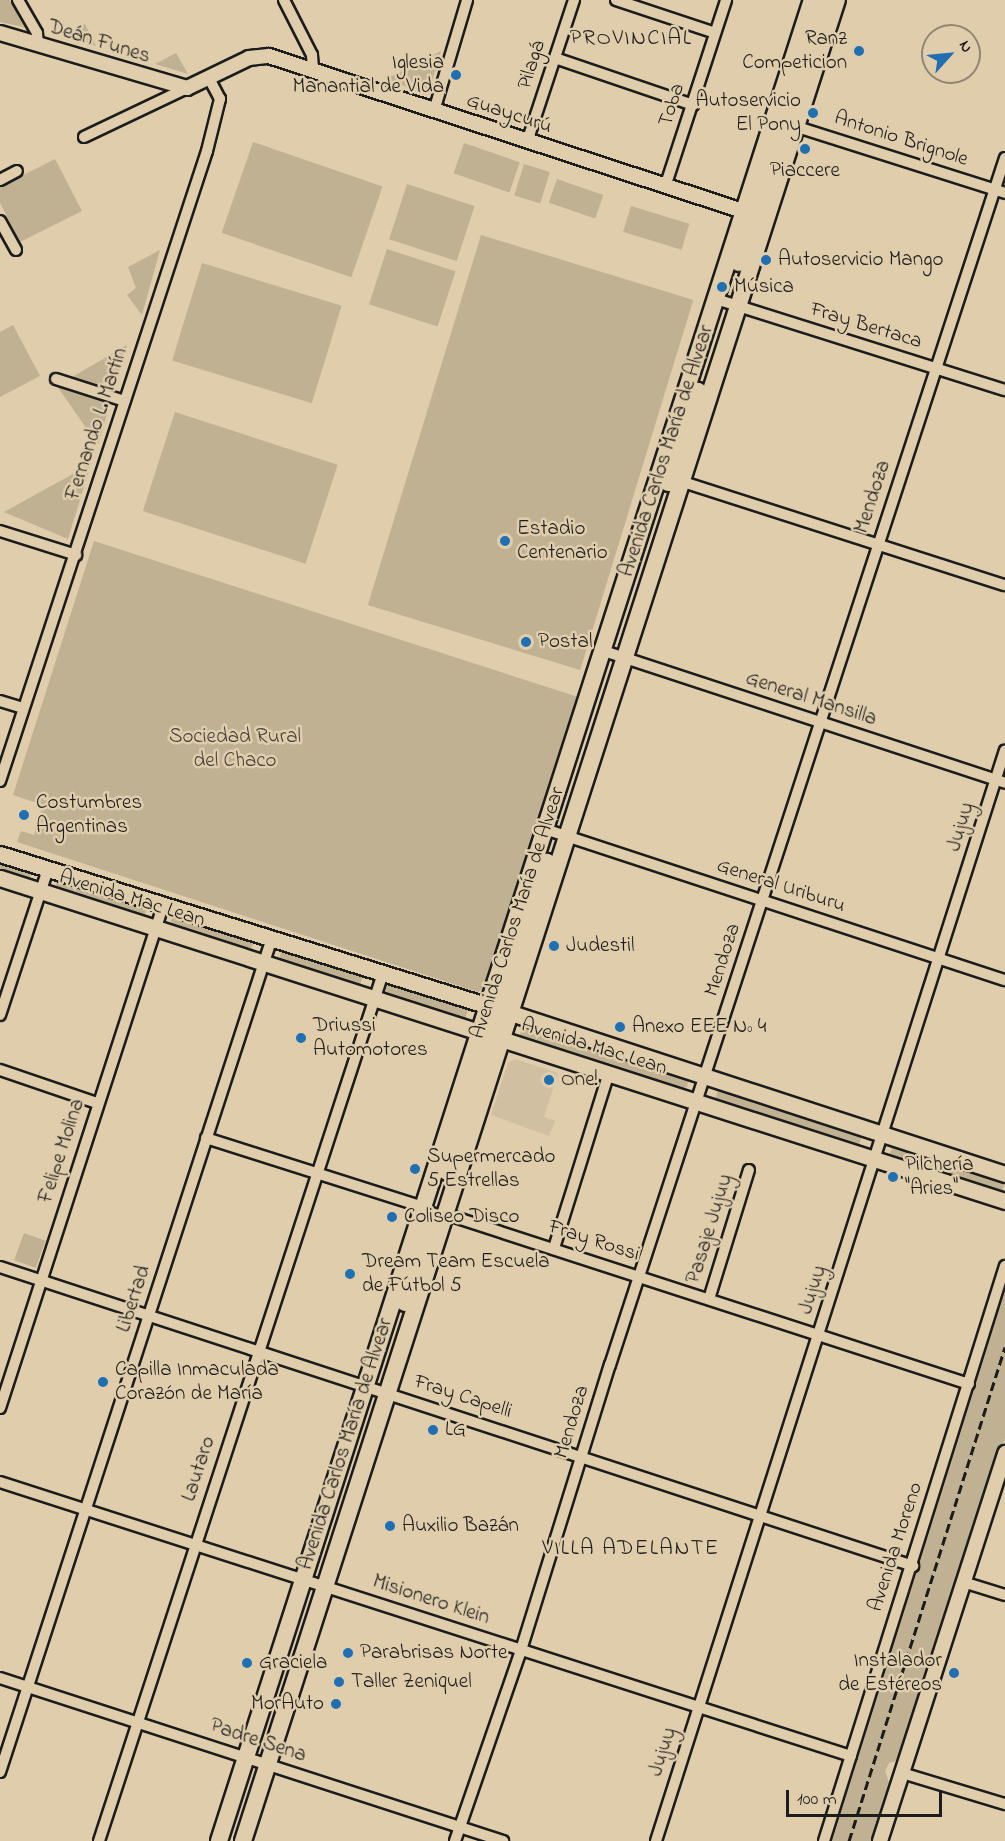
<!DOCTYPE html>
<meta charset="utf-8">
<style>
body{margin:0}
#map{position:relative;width:1005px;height:1841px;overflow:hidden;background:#dfcdab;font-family:"Indie Flower",sans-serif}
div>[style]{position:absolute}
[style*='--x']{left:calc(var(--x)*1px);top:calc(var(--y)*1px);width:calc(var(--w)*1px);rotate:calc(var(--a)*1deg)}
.built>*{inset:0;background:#d0bfa0}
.green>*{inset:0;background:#c0b193;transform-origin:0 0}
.roads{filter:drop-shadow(2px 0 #1c1c1c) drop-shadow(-2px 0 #1c1c1c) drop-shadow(0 2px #1c1c1c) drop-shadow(0 -2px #1c1c1c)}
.minor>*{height:10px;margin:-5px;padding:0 5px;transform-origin:5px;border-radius:5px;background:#dfcdab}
.tertiary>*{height:14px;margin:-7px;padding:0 7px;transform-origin:7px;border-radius:7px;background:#dfcdab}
.secondary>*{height:15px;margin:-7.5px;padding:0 7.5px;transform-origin:7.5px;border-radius:7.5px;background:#dfcdab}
.primary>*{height:16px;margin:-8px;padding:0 8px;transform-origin:8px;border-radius:8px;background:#dfcdab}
.rail>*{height:3px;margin-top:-1.5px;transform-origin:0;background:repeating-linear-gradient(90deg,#1c1c1c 0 9px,transparent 0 13.5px)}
.dots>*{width:16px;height:16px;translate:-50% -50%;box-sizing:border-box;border:3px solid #dfcdab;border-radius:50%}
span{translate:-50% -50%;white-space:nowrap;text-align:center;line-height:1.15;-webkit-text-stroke:5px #dfcdab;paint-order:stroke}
.poi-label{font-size:21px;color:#1c1c1c}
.right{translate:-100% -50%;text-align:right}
.left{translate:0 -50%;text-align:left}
.street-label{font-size:21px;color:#1c1c1c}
.park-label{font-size:21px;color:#45413a}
.neighbourhood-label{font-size:22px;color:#1c1c1c;letter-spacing:1.5px}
.north{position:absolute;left:921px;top:24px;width:60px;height:60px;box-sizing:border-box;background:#dfcdab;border:2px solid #918672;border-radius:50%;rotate:63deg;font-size:16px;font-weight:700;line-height:24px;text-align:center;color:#1c1c1c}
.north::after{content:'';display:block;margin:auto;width:21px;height:27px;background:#1f6fb2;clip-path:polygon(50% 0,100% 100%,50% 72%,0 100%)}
.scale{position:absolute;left:786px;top:1790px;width:156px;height:27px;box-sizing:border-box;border:3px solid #1c1c1c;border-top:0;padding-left:8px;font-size:18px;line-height:21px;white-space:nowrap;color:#1c1c1c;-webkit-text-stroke:4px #dfcdab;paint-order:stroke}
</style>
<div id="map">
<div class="built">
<i style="clip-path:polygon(515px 1059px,558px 1073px,544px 1117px,555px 1121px,549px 1136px,491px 1115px,508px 1063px)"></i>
</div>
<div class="green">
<i style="clip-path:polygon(0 0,10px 0,24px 27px,0 22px)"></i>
<i style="clip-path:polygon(85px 24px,96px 46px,62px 35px)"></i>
<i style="clip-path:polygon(441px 51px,428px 95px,386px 79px)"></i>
<i style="clip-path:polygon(176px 53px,188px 74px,155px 64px)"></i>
<i style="left:253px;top:142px;width:137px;height:96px;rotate:19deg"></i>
<i style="left:464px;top:143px;width:59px;height:32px;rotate:19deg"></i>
<i style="clip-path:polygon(55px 159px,82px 211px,20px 242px,0 203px,0 187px)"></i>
<i style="left:524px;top:164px;width:27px;height:33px;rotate:17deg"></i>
<i style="left:557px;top:179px;width:49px;height:25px;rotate:19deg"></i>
<i style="left:407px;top:184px;width:71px;height:58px;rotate:18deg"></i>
<i style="left:631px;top:206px;width:61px;height:27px;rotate:17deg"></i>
<i style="left:481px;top:235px;width:222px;height:387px;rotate:17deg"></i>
<i style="left:387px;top:249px;width:72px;height:58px;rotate:18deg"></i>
<i style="clip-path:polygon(160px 250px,142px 315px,127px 295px,136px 288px,128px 267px)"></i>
<i style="left:202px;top:263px;width:146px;height:102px;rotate:17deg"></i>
<i style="clip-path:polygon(13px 325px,40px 376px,0 397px,0 332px)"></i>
<i style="clip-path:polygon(127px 345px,98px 445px,57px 386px)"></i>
<i style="left:175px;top:412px;width:171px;height:104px;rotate:18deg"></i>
<i style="clip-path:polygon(91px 464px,68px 539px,4px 512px)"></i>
<i style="clip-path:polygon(94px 541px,578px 697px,486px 987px,478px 992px,17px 842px,21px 831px,34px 835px,43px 805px,13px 795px)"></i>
<i style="left:0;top:860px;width:34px;height:11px;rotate:17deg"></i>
<i style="left:58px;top:878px;width:94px;height:11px;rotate:18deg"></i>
<i style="left:173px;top:915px;width:85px;height:11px;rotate:18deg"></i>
<i style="left:282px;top:950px;width:85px;height:11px;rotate:18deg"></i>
<i style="left:388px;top:984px;width:84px;height:12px;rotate:18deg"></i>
<i style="clip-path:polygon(523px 1024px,682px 1075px,688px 1081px,687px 1087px,680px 1089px,519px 1037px)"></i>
<i style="left:718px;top:1090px;width:151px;height:13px;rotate:17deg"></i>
<i style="left:893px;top:1145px;width:118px;height:13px;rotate:18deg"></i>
<i style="left:24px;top:1233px;width:23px;height:29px;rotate:20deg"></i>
<i style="clip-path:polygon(1005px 1291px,1005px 1438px,898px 1760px,889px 1763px,885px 1771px,890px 1785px,873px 1841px,832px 1841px)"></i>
</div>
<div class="roads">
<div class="minor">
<i style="--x:18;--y:0;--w:38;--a:60"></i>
<i style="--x:37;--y:33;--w:12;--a:85"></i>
<i style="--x:284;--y:0;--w:62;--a:63"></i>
<i style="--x:312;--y:55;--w:15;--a:86"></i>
<i style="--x:616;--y:0;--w:104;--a:18.4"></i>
<i style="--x:555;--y:58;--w:146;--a:18.8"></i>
<i style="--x:434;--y:111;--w:116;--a:-73.4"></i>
<i style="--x:791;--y:125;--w:225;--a:17.6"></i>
<i style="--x:84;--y:137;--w:114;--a:-25.4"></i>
<i style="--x:527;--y:142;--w:150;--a:-71.7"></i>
<i style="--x:0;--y:180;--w:19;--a:-28"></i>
<i style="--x:665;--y:187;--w:197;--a:-71.9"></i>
<i style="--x:0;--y:221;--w:33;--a:61"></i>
<i style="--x:716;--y:299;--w:303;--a:17.5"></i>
<i style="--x:56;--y:379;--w:72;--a:17.7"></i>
<i style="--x:677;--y:480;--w:344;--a:17.8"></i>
<i style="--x:0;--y:531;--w:80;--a:17.5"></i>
<i style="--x:604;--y:651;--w:422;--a:18.2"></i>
<i style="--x:0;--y:701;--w:24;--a:17"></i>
<i style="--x:0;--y:781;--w:663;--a:-71.81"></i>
<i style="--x:207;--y:151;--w:54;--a:-76"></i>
<i style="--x:220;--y:99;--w:21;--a:-118"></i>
<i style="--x:545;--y:829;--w:484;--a:18.2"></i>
<i style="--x:0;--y:1015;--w:154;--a:-71.8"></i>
<i style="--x:0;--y:1070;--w:102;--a:18.8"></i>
<i style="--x:206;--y:1138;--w:232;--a:17.6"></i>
<i style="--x:442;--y:1213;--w:554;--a:17.98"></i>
<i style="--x:554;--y:1248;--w:183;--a:-72.6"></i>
<i style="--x:0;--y:1267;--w:961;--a:18.13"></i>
<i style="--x:709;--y:1299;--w:135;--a:-72.8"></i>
<i style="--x:0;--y:1408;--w:528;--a:-72.01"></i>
<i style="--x:0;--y:1482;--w:894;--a:17.85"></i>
<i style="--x:963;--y:1582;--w:44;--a:17.2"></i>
<i style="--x:0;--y:1678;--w:529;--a:17.96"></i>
<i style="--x:0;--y:1772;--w:874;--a:-71.94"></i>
<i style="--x:902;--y:1773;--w:108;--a:16.8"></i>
<i style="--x:99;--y:1841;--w:913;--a:-71.88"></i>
<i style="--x:455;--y:1841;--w:202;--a:-70.9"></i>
<i style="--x:521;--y:1650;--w:299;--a:-72.7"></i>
<i style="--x:610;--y:1365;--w:1270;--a:-71.88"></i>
<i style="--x:656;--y:1841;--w:1145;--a:-72.26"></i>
<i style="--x:824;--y:1841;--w:603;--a:-72.53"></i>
</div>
<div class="tertiary">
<i style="--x:0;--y:33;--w:195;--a:16.4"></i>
<i style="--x:187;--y:88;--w:69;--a:-25.8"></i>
<i style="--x:249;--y:58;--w:20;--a:-6"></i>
<i style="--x:269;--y:56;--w:508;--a:18.11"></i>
<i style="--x:880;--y:1841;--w:408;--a:-72.1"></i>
</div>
<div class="secondary">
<i style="--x:0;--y:854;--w:535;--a:17.28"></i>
<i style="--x:511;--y:1013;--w:520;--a:18.05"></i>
<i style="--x:0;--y:878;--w:1056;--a:17.82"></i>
</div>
<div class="primary">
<i style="--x:739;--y:263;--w:276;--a:-72.1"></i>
<i style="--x:668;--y:483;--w:97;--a:-71.9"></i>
<i style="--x:447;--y:1172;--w:326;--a:-72.1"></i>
<i style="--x:405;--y:1303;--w:91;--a:-72.2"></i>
<i style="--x:219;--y:1841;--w:1934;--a:-72.15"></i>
<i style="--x:243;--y:1841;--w:1934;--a:-72.12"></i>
</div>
</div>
<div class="rail">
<i style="--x:849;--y:1841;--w:518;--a:-72.47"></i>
</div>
<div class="dots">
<i style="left:859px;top:51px;background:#1f6fb2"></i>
<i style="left:456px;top:75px;background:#1f6fb2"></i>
<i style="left:813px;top:113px;background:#1f6fb2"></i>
<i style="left:805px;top:149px;background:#1f6fb2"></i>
<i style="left:766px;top:260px;background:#1f6fb2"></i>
<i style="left:722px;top:287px;background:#1f6fb2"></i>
<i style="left:505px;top:541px;background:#1f6fb2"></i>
<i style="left:526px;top:642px;background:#1f6fb2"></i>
<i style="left:24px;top:815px;background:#1f6fb2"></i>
<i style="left:554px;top:946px;background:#1f6fb2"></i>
<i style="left:620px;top:1027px;background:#1f6fb2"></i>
<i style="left:301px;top:1038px;background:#1f6fb2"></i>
<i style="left:549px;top:1080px;background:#1f6fb2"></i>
<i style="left:415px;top:1169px;background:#1f6fb2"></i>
<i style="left:893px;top:1177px;background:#1f6fb2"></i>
<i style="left:392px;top:1217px;background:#1f6fb2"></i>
<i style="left:350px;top:1274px;background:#1f6fb2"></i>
<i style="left:103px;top:1382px;background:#1f6fb2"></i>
<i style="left:433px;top:1430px;background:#1f6fb2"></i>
<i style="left:390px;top:1526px;background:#1f6fb2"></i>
<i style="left:348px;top:1653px;background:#1f6fb2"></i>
<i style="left:247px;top:1663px;background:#1f6fb2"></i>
<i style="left:954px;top:1673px;background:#1f6fb2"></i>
<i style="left:339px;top:1682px;background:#1f6fb2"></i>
<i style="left:336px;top:1704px;background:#1f6fb2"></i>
</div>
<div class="poi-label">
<span class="right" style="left:847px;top:51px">Ranz<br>Competicion</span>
<span class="right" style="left:444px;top:75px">Iglesia<br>Manantial de Vida</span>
<span class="right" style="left:801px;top:113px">Autoservicio<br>El Pony</span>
<span style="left:805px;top:171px">Piaccere</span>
<span class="left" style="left:778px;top:260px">Autoservicio Mango</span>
<span class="left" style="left:734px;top:287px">Música</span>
<span class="left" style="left:517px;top:541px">Estadio<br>Centenario</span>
<span class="left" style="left:538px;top:642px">Postal</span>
<span class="left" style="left:36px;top:815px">Costumbres<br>Argentinas</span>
<span class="left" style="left:566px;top:946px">Judestil</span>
<span class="left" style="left:313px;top:1038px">Driussi<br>Automotores</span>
<span class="left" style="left:632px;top:1027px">Anexo EEE Nº 4</span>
<span class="left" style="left:561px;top:1080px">One!</span>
<span class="left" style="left:427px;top:1169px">Supermercado<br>5 Estrellas</span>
<span class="left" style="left:905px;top:1177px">Pilchería<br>"Aries"</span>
<span class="left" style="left:404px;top:1217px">Coliseo Disco</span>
<span class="left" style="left:362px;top:1274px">Dream Team Escuela<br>de Fútbol 5</span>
<span class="left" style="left:115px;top:1382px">Capilla Inmaculada<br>Corazón de María</span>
<span class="left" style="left:445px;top:1430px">LG</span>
<span class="left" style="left:402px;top:1526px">Auxilio Bazán</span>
<span class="left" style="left:360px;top:1653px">Parabrisas Norte</span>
<span class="right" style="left:942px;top:1673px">Instalador<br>de Estéreos</span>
<span class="left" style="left:259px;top:1663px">Graciela</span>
<span class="left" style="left:351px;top:1682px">Taller Zeniquel</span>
<span class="right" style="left:324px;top:1704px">MorAuto</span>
</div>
<div class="street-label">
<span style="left:99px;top:42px;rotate:17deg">Deán Funes</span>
<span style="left:532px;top:65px;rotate:-72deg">Pilagá</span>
<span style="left:672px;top:105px;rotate:-72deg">Toba</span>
<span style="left:509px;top:114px;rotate:18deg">Guaycurú</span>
<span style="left:901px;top:139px;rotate:18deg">Antonio Brignole</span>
<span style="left:866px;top:326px;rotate:17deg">Fray Bertaca</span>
<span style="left:97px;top:424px;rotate:-72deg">Fernando L. Martín</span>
<span style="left:667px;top:451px;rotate:-72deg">Avenida Carlos María de Alvear</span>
<span style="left:873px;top:497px;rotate:-72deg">Mendoza</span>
<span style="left:811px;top:699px;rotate:18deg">General Mansilla</span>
<span style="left:961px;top:827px;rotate:-73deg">Jujuy</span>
<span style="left:781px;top:886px;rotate:18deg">General Uriburu</span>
<span style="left:132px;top:899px;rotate:17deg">Avenida Mac Lean</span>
<span style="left:518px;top:913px;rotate:-72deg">Avenida Carlos María de Alvear</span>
<span style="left:723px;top:960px;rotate:-72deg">Mendoza</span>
<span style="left:594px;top:1047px;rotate:17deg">Avenida Mac Lean</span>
<span style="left:62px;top:1151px;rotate:-72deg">Felipe Molina</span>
<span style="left:710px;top:1229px;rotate:-73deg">Pasaje Jujuy</span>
<span style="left:594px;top:1241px;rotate:18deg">Fray Rossi</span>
<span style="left:813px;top:1290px;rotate:-72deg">Jujuy</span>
<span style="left:134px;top:1299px;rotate:-72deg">Libertad</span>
<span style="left:463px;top:1397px;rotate:18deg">Fray Capelli</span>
<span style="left:572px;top:1422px;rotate:-73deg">Mendoza</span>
<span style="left:346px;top:1444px;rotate:-72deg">Avenida Carlos María de Alvear</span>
<span style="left:199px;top:1469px;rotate:-72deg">Lautaro</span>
<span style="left:896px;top:1547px;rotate:-72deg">Avenida Moreno</span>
<span style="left:431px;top:1600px;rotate:18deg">Misionero Klein</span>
<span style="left:258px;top:1741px;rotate:18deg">Padre Sena</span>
<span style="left:663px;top:1752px;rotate:-72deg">Jujuy</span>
</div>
<div class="park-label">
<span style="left:235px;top:749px">Sociedad Rural<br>del Chaco</span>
</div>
<div class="neighbourhood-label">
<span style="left:631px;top:40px">PROVINCIAL</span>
<span style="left:631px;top:1550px">VILLA ADELANTE</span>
</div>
<div class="north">N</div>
<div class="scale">100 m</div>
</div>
